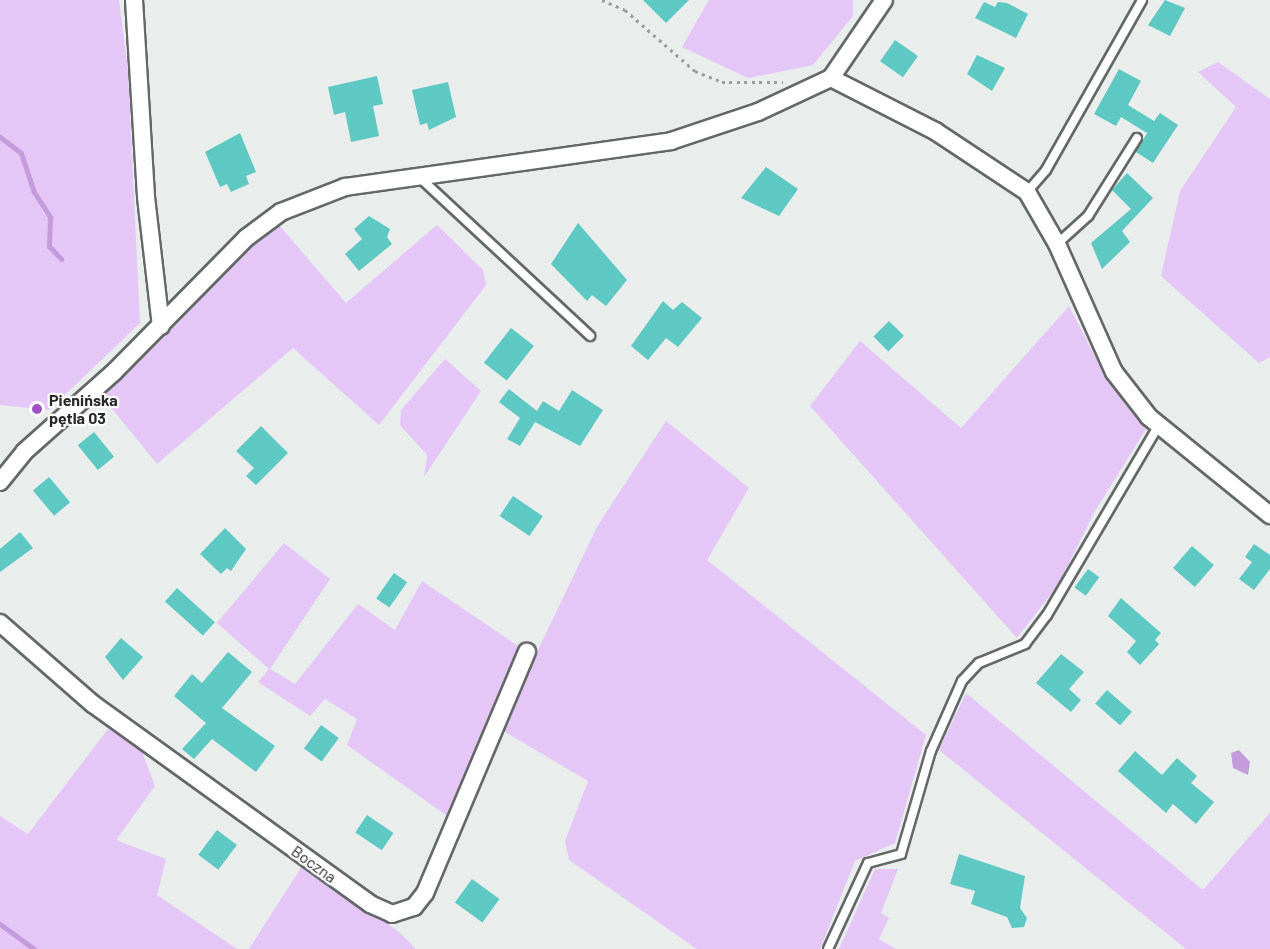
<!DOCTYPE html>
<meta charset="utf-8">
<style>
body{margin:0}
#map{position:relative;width:1270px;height:949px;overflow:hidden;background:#e9eeed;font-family:Barlow,sans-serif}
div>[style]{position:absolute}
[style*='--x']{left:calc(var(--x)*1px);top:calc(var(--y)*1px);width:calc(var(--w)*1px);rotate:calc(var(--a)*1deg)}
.green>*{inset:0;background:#e4c6f7}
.water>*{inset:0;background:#c49cdc}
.stream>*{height:5px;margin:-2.5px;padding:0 2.5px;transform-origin:2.5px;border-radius:2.5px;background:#c49cdc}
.building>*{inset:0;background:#5ec8c3;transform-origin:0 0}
.path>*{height:3px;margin-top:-1.5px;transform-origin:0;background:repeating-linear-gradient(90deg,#9b9e9d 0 3px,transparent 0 7.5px)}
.roads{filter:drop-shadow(2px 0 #646867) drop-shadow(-2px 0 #646867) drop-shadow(0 2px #646867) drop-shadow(0 -2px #646867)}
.lane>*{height:8px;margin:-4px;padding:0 4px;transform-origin:4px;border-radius:4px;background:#fff}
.street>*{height:16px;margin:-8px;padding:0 8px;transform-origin:8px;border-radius:8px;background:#fff}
.dots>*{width:16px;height:16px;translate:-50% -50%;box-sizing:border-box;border:3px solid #fff;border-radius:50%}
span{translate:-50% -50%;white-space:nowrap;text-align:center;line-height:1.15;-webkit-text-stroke:4.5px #fff;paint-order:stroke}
.poi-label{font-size:16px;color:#282a29;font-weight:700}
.left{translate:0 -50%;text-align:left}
.street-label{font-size:16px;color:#282a29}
</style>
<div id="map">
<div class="green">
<i style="clip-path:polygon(0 0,119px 0,128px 71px,140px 323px,49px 410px,0 405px)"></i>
<i style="clip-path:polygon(709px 0,853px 0,853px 16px,813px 65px,748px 78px,682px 47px)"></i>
<i style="clip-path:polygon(1218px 62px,1270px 99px,1270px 357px,1259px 363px,1161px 276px,1180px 191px,1236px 107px,1198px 72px)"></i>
<i style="clip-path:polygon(278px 224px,346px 303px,437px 225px,483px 270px,486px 285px,379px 425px,293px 348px,157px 464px,100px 394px,178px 323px,257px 238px)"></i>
<i style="clip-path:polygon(1069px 306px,1103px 372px,1146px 429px,1095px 511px,1058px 585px,1017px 638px,810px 406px,860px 341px,961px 428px)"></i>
<i style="clip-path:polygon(445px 359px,481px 391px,424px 477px,427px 455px,400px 425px,401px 410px)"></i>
<i style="clip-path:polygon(666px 421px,749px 488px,707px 560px,926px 735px,895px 843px,855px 861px,820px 949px,697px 949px,569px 860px,565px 841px,588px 781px,500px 729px,598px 525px)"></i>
<i style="clip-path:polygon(284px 543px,330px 579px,270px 669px,295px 684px,358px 604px,395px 630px,422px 581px,521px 648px,450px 818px,347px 745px,357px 719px,325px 699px,310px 716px,258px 682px,269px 669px,217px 623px)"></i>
<i style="clip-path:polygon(966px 693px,1203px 890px,1270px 813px,1270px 949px,1186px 949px,939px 750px)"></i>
<i style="clip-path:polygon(108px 729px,141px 749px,155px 786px,116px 840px,166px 859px,157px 895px,237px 949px,0 949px,0 816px,28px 834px)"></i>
<i style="clip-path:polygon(302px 866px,398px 931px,416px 949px,249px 949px)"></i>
<i style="clip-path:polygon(875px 869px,898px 869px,881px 913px,889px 918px,879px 939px,896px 949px,839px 949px)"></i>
</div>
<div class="water">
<i style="clip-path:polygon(1239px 750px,1250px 762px,1248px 775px,1233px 768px,1231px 753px)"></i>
</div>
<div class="stream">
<i style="--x:0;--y:137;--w:26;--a:37"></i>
<i style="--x:21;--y:153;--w:41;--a:71.6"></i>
<i style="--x:34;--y:192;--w:30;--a:57"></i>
<i style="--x:50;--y:217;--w:29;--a:92"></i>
<i style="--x:49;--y:246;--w:18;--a:47"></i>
<i style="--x:0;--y:924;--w:42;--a:36.3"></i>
</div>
<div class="building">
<i style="clip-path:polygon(643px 0,689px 0,666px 23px)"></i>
<i style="clip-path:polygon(1165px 0,1185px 8px,1170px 36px,1148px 25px)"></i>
<i style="clip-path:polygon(984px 2px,995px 7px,998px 2px,1007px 3px,1028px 14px,1016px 38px,975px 18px)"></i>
<i style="left:895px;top:40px;width:28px;height:26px;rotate:35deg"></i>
<i style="clip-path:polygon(977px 55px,1005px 68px,992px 91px,967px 74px)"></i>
<i style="clip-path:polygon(1119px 69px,1141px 81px,1128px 105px,1154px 121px,1160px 113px,1178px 125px,1153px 163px,1136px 152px,1147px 133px,1121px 117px,1116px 126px,1094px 114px)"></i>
<i style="clip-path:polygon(377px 76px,383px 104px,373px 106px,379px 136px,351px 142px,345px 112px,334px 115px,328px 87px)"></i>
<i style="clip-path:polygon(448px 82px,456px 117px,429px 130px,427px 123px,420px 125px,412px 90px)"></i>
<i style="clip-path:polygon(240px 133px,256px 172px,246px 176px,249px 184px,231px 192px,227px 184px,220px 187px,205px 152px)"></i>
<i style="clip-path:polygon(766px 167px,798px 189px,779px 216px,741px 198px)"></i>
<i style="clip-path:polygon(1127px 173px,1153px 198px,1122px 231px,1130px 242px,1102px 269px,1091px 243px,1131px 209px,1112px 190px)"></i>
<i style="clip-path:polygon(369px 216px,390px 229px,387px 237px,392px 244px,359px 271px,345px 254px,362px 239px,354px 229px)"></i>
<i style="clip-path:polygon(578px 223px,627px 280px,606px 306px,592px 295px,587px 301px,551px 264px)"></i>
<i style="clip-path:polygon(663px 301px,673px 310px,682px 302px,702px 318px,678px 347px,666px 338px,648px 360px,631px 346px)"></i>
<i style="left:889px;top:321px;width:21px;height:22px;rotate:45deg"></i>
<i style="left:511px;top:328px;width:29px;height:44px;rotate:38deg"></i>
<i style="clip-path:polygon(509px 389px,537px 411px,543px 401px,559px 411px,572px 390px,603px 410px,580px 446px,535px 422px,520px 446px,507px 439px,520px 418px,499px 402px)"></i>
<i style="clip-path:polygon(261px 426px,288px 453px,256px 485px,246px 476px,254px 468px,236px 451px)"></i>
<i style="left:94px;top:432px;width:32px;height:21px;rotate:51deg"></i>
<i style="left:49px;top:477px;width:33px;height:21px;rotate:50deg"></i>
<i style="left:513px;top:496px;width:36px;height:24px;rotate:34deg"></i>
<i style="clip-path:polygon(225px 528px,246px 549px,231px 571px,227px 568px,221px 574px,200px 554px)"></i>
<i style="clip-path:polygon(20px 532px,33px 548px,0 572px,0 549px)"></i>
<i style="clip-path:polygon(1254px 544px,1270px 555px,1270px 569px,1254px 590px,1239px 579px,1252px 562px,1245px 557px)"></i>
<i style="left:1192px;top:546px;width:29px;height:29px;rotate:41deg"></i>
<i style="left:1088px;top:569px;width:14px;height:23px;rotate:36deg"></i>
<i style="left:394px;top:573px;width:16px;height:31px;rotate:35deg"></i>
<i style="left:177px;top:588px;width:51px;height:18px;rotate:42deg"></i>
<i style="clip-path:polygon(1121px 598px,1161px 633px,1155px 640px,1159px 644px,1140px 665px,1127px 652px,1136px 641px,1108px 616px)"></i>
<i style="clip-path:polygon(121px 638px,143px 657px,123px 680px,105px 657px)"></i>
<i style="clip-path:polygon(228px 652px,252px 672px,222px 708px,275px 746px,256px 772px,212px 739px,194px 759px,182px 749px,206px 723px,174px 696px,192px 674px,202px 683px)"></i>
<i style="clip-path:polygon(1061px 654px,1084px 672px,1069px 689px,1081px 700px,1071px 712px,1036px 683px)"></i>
<i style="left:1107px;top:690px;width:33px;height:18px;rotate:41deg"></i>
<i style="left:321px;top:725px;width:22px;height:29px;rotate:36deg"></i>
<i style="clip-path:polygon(1135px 751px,1162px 775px,1177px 758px,1197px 776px,1191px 783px,1214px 802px,1196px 824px,1173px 804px,1166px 813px,1118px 771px)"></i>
<i style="left:367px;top:815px;width:32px;height:21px;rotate:34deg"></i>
<i style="left:217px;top:830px;width:25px;height:31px;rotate:37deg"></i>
<i style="clip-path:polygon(959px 854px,1025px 876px,1020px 908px,1027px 918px,1024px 927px,1012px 928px,1007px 917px,971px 904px,975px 891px,950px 884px)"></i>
<i style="left:472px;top:879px;width:34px;height:29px;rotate:36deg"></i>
</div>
<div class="path">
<i style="--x:602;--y:0;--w:25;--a:23"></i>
<i style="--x:625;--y:10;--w:93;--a:41.1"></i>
<i style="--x:695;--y:71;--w:29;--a:22"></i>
<i style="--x:722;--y:82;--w:61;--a:0"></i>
</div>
<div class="roads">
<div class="lane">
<i style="--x:418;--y:176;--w:235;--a:42.9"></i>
<i style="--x:1027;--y:192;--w:29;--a:-49"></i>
<i style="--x:1046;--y:170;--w:195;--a:-60.5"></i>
<i style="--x:1057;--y:244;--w:42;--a:-42.1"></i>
<i style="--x:1088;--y:216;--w:92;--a:-57.9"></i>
<i style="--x:828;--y:949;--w:95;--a:-65.1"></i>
<i style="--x:868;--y:863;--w:34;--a:-15"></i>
<i style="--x:901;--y:854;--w:107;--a:-73.8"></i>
<i style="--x:931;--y:751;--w:77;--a:-66.1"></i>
<i style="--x:962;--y:681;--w:25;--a:-47"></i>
<i style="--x:979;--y:663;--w:50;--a:-22.4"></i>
<i style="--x:1025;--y:644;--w:36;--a:-53"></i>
<i style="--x:1047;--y:615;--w:221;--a:-59.5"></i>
</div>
<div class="street">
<i style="--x:134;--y:0;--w:197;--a:86.5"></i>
<i style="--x:146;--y:197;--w:130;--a:83.4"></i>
<i style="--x:831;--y:78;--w:117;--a:27"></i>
<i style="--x:935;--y:131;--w:110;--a:33.5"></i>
<i style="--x:1027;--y:192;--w:60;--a:60"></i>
<i style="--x:1057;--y:244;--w:140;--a:66"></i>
<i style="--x:1114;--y:372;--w:57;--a:52.1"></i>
<i style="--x:1149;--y:417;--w:156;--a:39"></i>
<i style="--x:0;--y:482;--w:38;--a:-51"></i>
<i style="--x:24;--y:452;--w:120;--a:-41.6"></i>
<i style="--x:114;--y:372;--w:188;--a:-45.4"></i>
<i style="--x:246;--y:238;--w:44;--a:-36.6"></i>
<i style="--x:281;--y:212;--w:69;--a:-21.3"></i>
<i style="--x:345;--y:187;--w:329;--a:-8"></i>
<i style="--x:671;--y:141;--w:92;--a:-18.4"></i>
<i style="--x:758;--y:112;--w:81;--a:-25"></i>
<i style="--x:831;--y:78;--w:94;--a:-55.8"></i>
<i style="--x:0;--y:623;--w:123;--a:41.1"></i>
<i style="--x:93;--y:704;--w:342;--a:35.8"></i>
<i style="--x:370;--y:904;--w:24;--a:24"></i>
<i style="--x:392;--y:914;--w:23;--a:-18"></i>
<i style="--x:414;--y:907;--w:18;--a:-52"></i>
<i style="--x:425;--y:893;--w:262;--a:-67.1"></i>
</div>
</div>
<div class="dots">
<i style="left:37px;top:409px;background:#9e53c5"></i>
</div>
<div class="poi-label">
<span class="left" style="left:49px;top:409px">Pienińska<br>pętla 03</span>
</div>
<div class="street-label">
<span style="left:314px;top:864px;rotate:36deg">Boczna</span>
</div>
</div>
